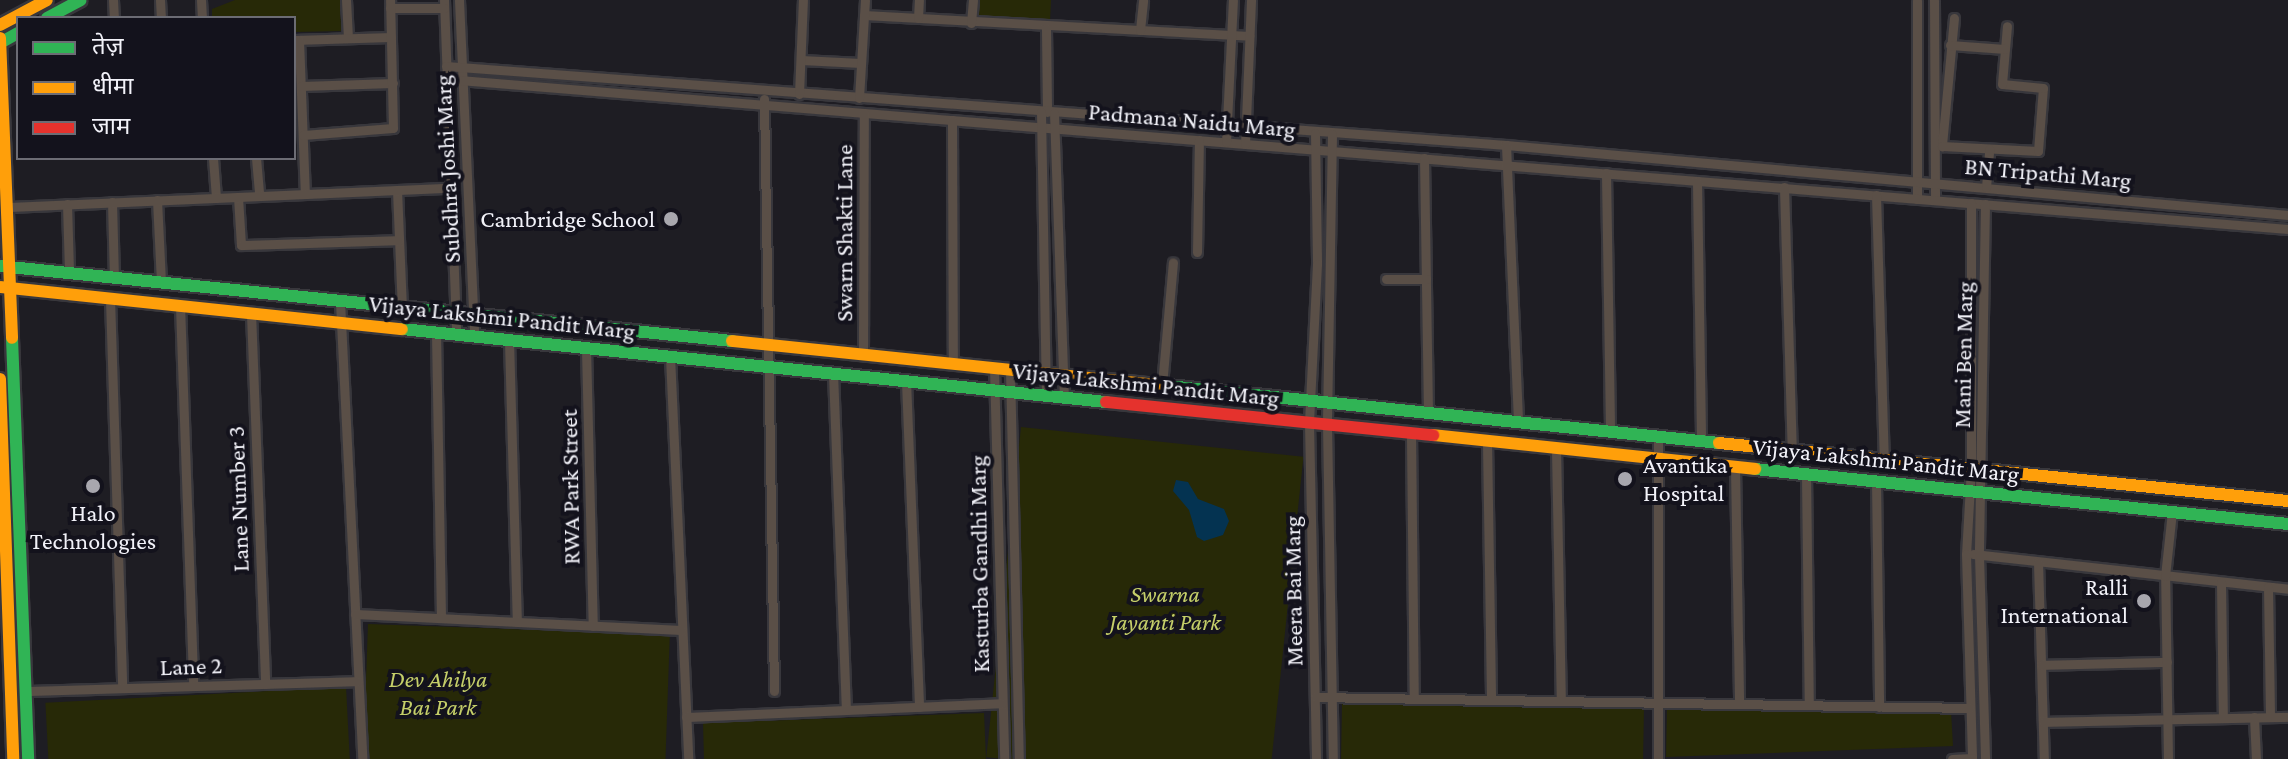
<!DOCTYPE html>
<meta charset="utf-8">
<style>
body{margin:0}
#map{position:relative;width:2288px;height:759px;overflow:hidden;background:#1e1d23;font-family:"Crimson Pro","Noto Sans Devanagari",serif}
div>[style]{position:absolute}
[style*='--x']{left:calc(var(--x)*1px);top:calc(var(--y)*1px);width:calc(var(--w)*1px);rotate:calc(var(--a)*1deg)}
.green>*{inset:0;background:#272907;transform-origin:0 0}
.water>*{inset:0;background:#043351}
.roads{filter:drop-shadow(2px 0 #38373c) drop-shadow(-2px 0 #38373c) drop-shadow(0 2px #38373c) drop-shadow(0 -2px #38373c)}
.street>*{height:9px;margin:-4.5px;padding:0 4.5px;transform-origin:4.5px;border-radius:4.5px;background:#5a4f47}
.fast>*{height:12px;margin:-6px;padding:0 6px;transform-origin:6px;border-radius:6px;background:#30b455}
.slow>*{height:12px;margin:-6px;padding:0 6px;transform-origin:6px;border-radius:6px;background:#ff9f0a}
.jam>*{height:12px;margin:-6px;padding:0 6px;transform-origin:6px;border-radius:6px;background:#e5322d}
.dots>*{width:22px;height:22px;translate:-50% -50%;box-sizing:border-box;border:4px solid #13121c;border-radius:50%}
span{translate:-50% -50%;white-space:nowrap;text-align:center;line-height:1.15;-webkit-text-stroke:8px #13121c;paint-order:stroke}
.street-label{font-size:24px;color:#f2f2f9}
.poi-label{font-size:24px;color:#f2f2f9}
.right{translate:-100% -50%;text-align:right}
.left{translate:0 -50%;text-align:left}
.park-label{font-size:24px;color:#c5cf69;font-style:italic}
.legend{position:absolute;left:16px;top:16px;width:280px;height:144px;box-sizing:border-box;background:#13121c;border:2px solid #6c6c74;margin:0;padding:10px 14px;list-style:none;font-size:24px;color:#f2f2f9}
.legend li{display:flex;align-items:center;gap:16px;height:40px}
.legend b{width:40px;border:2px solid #6c6c74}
</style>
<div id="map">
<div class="green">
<i style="clip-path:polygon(235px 0,340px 0,341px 31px,294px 32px,294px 18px,212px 18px,212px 9px)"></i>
<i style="clip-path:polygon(979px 0,1051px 0,1050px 21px,979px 18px)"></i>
<i style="left:1021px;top:427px;width:284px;height:332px;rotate:6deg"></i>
<i style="left:368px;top:624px;width:302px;height:135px;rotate:2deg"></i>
<i style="left:346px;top:687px;width:72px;height:301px;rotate:87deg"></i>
<i style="left:1342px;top:704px;width:302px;height:55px;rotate:1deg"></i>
<i style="clip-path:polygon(1667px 707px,1951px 711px,1953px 746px,1666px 757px)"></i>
<i style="clip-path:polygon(984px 713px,986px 759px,704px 759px,703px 723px)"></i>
</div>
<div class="water">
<i style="clip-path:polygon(1176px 480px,1188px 482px,1198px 499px,1224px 509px,1229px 521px,1223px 535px,1204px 541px,1197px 537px,1189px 510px,1173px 491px)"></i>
</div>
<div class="roads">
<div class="street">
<i style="--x:113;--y:0;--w:18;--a:87"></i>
<i style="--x:160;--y:0;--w:18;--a:87"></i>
<i style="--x:201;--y:0;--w:18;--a:87"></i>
<i style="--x:346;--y:0;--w:38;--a:87"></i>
<i style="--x:444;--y:0;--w:334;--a:87.9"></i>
<i style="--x:459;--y:0;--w:336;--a:87.4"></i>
<i style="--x:1917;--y:0;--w:199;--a:90"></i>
<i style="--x:1934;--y:0;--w:200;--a:89.7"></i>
<i style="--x:390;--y:8;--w:54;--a:0"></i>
<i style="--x:864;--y:15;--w:386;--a:3.1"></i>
<i style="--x:918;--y:18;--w:18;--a:-87"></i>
<i style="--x:1954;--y:18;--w:129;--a:95.4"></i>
<i style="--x:1942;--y:146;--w:96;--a:3"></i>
<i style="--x:2038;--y:151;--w:63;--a:-85.5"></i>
<i style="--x:2043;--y:88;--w:41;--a:-174.4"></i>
<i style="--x:2002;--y:84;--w:58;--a:-85.1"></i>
<i style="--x:971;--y:23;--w:23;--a:-85"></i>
<i style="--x:1046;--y:28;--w:84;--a:89.3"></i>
<i style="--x:1140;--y:30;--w:30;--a:-84"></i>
<i style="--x:294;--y:40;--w:97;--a:-1.8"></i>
<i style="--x:299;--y:40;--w:154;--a:87.8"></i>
<i style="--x:1950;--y:45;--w:55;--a:4.2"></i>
<i style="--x:801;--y:60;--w:60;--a:2.9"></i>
<i style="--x:446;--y:66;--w:1063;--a:4.26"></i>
<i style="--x:1506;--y:145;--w:785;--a:5.12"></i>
<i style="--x:447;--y:79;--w:1847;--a:4.66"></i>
<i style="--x:301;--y:86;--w:92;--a:-1.9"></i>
<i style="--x:799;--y:94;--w:94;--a:-87.6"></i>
<i style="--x:859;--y:98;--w:98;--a:-86.5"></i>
<i style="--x:764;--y:99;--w:592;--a:89.03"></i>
<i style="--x:1041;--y:112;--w:283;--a:89"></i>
<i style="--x:1054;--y:113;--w:284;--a:88"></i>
<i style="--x:952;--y:120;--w:244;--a:89.8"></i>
<i style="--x:1315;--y:133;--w:131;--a:89.1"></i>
<i style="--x:1317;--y:264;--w:159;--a:92.9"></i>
<i style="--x:1309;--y:423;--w:336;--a:88.8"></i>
<i style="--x:1332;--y:134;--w:290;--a:91"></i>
<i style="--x:1327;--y:424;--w:335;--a:89"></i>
<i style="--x:303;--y:135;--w:90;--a:-4.4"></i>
<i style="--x:393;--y:128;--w:128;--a:-91.3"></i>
<i style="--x:1226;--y:142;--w:142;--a:-87.2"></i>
<i style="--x:1245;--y:144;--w:144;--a:-87.6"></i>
<i style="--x:1506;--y:145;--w:277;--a:87.5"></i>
<i style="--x:213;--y:158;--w:40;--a:85.7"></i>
<i style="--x:256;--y:158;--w:38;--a:85"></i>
<i style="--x:1424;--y:158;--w:254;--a:89.1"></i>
<i style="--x:1606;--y:173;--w:258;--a:89.1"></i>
<i style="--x:1697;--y:181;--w:260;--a:89.1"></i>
<i style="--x:1784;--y:187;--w:263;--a:88.3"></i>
<i style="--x:1986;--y:187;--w:38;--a:-85"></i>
<i style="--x:397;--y:190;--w:117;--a:87.6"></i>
<i style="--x:1876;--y:195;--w:264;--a:88.3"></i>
<i style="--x:238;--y:197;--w:48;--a:86.4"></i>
<i style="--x:241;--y:245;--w:158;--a:-1.8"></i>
<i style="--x:157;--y:200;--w:82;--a:87.2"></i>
<i style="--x:112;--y:202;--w:75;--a:88.5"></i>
<i style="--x:1971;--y:203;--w:265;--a:90"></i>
<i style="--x:1971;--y:468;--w:86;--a:93.3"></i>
<i style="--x:1966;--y:554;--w:205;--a:88.3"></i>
<i style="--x:67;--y:204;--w:69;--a:88.3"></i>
<i style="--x:1985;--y:204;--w:351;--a:91"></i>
<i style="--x:1979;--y:555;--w:204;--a:88.3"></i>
<i style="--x:8;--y:207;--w:443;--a:-2.5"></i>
<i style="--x:1197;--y:252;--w:112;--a:-89"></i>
<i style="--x:1386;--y:279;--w:40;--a:0"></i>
<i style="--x:110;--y:298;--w:390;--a:88.2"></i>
<i style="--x:340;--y:301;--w:459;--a:87.2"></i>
<i style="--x:180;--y:305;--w:381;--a:88"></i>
<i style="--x:251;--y:313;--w:371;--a:87.8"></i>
<i style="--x:436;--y:332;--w:286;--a:89"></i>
<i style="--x:509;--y:340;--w:282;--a:88.4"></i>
<i style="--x:586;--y:348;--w:278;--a:88.6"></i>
<i style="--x:863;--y:354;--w:241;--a:-89.8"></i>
<i style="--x:670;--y:356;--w:403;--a:87.4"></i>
<i style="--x:994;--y:368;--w:391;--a:88.5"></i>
<i style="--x:1010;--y:370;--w:389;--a:88.7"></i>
<i style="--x:833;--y:373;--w:337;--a:87.8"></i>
<i style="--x:906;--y:381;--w:326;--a:87.7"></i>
<i style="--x:1162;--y:385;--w:123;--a:-84.9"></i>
<i style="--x:1411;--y:433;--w:266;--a:89.4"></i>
<i style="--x:1487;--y:441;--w:259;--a:89.1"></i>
<i style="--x:1556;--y:448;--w:253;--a:88.9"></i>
<i style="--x:1735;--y:467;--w:237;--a:89"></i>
<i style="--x:1806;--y:474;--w:231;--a:89.3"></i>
<i style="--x:1876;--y:481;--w:226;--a:89.2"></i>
<i style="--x:1973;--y:554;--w:317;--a:6.3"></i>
<i style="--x:2038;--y:562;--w:197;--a:88.3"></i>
<i style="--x:2221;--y:582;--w:136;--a:89.2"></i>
<i style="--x:2268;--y:587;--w:130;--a:89.1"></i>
<i style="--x:355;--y:614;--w:327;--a:2.8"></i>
<i style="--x:2041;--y:665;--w:126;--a:-1.4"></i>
<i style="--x:25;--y:691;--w:333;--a:-1.7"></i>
<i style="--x:1315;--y:697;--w:655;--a:0.96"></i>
<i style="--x:686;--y:717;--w:316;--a:-2.5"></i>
<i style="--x:2254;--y:717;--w:42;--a:87.3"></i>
<i style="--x:2043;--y:722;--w:245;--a:-1.2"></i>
<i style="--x:1658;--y:759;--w:323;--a:-90"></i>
<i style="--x:1952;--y:759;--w:20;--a:-3"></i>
<i style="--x:2168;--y:759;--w:183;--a:-90.9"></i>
<i style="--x:2165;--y:576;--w:64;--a:-83.8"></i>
</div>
<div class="fast">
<i style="--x:47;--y:18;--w:38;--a:-28"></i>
<i style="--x:0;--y:43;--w:21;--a:-29"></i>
<i style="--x:0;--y:266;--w:736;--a:5.85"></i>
<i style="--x:402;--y:329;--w:708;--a:5.92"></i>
<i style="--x:12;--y:338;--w:421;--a:87.8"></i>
<i style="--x:1158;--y:385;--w:564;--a:5.9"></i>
<i style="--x:1755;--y:469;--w:536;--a:5.89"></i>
</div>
<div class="slow">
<i style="--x:0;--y:25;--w:53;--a:-28"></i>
<i style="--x:0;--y:38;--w:300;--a:87.7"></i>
<i style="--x:0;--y:287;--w:404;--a:6"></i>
<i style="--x:732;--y:341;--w:428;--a:5.9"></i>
<i style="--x:0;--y:379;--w:380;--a:88"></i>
<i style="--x:1433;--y:435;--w:324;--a:6"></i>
<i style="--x:1719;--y:443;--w:572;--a:5.82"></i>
</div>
<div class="jam">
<i style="--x:1106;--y:402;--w:329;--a:5.8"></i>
</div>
</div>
<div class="dots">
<i style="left:671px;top:219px;background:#a8a7ae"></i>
<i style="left:1625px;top:479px;background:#a8a7ae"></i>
<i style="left:93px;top:486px;background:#a8a7ae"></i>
<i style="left:2144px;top:601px;background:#a8a7ae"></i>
</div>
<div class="street-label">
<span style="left:1192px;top:120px;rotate:5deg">Padmana Naidu Marg</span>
<span style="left:447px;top:169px;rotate:-93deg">Subdhra Joshi Marg</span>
<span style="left:2048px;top:173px;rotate:5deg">BN Tripathi Marg</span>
<span style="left:844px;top:233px;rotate:-90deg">Swarn Shakti Lane</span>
<span style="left:502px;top:317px;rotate:6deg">Vijaya Lakshmi Pandit Marg</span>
<span style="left:1963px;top:355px;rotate:-89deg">Mani Ben Marg</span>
<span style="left:1146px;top:384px;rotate:6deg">Vijaya Lakshmi Pandit Marg</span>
<span style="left:1886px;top:460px;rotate:6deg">Vijaya Lakshmi Pandit Marg</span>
<span style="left:570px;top:487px;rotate:-91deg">RWA Park Street</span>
<span style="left:238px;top:499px;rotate:-92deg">Lane Number 3</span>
<span style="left:979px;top:564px;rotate:-91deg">Kasturba Gandhi Marg</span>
<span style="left:1293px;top:591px;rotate:-91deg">Meera Bai Marg</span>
<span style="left:191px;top:666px;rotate:-2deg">Lane 2</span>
</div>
<div class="poi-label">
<span class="right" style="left:655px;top:219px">Cambridge School</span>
<span class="left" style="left:1643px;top:479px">Avantika<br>Hospital</span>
<span style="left:93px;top:527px">Halo<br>Technologies</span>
<span class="right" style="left:2128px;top:601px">Ralli<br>International</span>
</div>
<div class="park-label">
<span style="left:1165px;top:608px">Swarna<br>Jayanti Park</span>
<span style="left:438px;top:693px">Dev Ahilya<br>Bai Park</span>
</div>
<ul class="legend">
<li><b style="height:10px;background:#30b455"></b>तेज़</li>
<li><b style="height:10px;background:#ff9f0a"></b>धीमा</li>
<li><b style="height:10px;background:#e5322d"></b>जाम</li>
</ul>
</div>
